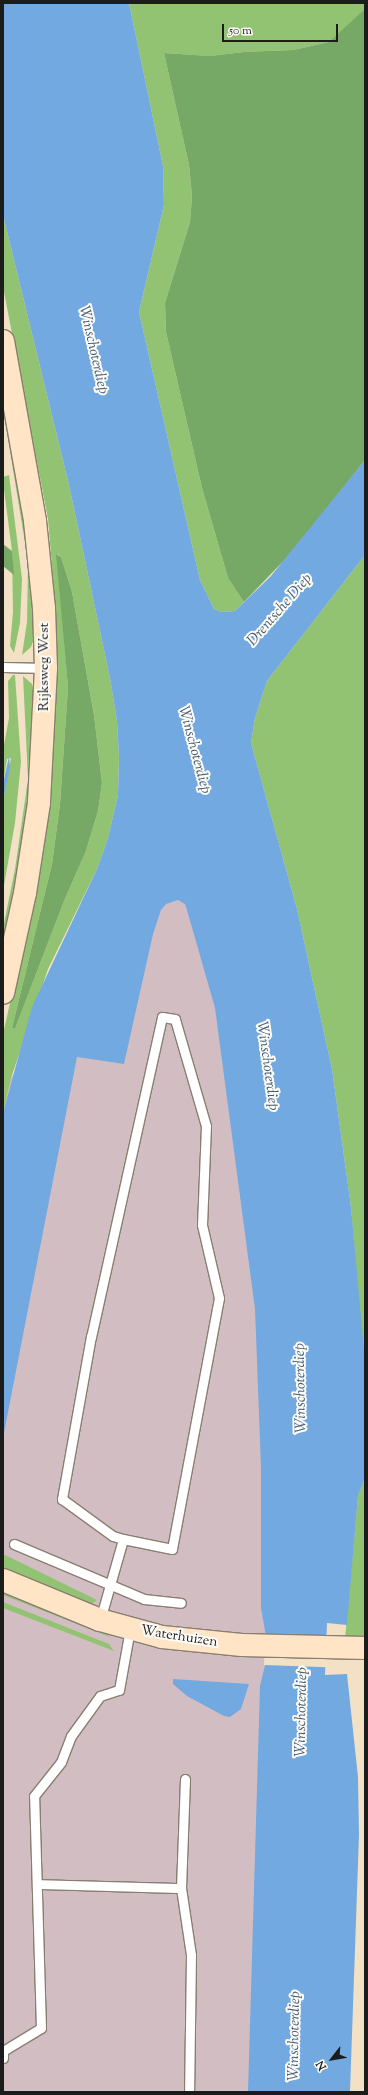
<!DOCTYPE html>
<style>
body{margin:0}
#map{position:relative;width:368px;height:2095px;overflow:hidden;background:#f3e1c6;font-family:"Sorts Mill Goudy",serif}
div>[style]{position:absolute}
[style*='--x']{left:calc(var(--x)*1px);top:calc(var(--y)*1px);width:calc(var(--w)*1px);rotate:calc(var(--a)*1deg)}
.industrial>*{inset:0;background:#d2bec2}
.green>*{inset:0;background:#92c373}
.forest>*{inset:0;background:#75a965}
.water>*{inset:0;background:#72a9e1}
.pier>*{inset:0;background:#f3e1c6;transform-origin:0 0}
.roads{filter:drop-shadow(1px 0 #887e71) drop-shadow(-1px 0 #887e71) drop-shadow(0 1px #887e71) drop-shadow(0 -1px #887e71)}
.service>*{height:9px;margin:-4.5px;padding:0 4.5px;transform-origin:4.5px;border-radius:4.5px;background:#fff}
.secondary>*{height:22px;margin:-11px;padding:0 11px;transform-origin:11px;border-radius:11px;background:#ffe4c6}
span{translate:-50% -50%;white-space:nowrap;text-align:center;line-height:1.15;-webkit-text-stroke:4px #fdfcf7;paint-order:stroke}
.street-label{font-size:14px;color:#1c1c1c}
.water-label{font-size:15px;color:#435b75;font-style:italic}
.frame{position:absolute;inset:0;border:4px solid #1c1c1c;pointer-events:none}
.north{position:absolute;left:312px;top:2039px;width:40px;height:40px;-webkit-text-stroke:3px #fdfcf7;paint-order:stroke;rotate:239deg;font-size:11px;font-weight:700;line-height:16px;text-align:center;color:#1c1c1c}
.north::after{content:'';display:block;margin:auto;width:14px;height:18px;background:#1c1c1c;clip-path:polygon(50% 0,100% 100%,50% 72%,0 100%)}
.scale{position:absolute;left:222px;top:24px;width:116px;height:18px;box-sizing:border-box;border:2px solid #1c1c1c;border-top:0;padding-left:5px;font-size:12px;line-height:14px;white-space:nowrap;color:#1c1c1c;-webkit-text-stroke:3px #fdfcf7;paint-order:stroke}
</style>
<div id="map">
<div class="industrial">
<i style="clip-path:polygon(168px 822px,279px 1250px,285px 2092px,3px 2092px,3px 1091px)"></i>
</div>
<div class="green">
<i style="clip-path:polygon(129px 3px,365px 3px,365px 9px,355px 20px,329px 42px,293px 50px,244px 52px,210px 56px,164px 53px,189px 165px,192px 196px,190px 222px,165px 303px,166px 332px,202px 488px,228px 578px,244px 602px,235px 611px,222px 612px,214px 609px,200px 580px,139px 312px,164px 205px,163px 166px)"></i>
<i style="clip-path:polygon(evenodd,3px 215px,69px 485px,110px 678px,117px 721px,119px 758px,118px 795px,108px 838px,97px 869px,48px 969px,11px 1078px,3px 1113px,3px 1034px,24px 941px,50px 799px,55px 699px,52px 566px,48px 519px,3px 287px,3px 215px,57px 554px,61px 557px,72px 592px,94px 715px,102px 783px,98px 811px,86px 851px,64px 901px,15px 1029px,12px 1028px,52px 864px,60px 804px,68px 687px,57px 554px)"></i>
<i style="clip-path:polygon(7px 433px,14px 438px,31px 543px,35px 636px,31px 647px,22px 655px,27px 622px,28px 561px)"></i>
<i style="clip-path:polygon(9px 475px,22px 579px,20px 623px,14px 653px,10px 646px,13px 612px,12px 551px,3px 482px,3px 477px)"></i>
<i style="clip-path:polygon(365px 555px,365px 1389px,351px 1207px,332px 1069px,297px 909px,251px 743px,255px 718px,267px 681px)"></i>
<i style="clip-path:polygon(13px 675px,15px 675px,21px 762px,15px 823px,3px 891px,3px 801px,11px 758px,7px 759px,3px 784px,3px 750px,9px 718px,8px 681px)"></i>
<i style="clip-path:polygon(23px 676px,32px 684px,35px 693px,31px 802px,3px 956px,3px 928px,15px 869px,28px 779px)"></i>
<i style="clip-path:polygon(365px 1478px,365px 1640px,345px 1639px,358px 1496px)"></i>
<i style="clip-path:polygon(3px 1554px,97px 1600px,90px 1605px,3px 1570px)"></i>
<i style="clip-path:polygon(3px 1591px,103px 1631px,110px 1637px,3px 1595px)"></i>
<i style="clip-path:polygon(3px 1602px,109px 1644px,114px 1651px,3px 1608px)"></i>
</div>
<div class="forest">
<i style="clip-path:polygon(365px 9px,365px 460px,295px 549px,244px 602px,228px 578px,202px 488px,166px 332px,165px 303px,190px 222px,192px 196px,189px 165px,164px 53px,210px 56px,244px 52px,293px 50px,329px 42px)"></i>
<i style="clip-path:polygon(3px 544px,12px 551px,14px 575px,3px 566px)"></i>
<i style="clip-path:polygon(56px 554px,61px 557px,72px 592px,94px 715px,102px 783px,98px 811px,86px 851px,64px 901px,15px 1029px,12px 1028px,52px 864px,60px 804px,68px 687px)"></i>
</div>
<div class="water">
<i style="clip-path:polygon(3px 3px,129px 3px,163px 166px,164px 205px,139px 312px,200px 580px,214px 609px,222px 612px,235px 611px,271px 576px,365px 460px,365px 555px,267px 681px,255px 718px,251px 743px,297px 909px,332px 1069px,351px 1207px,364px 1351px,365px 1478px,358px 1496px,347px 1625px,327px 1623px,325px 1675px,347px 1674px,358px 1777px,359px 1835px,350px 2092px,248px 2092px,260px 1686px,265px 1665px,266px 1636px,261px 1608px,261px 1467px,255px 1309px,215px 1008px,187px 910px,185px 904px,178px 900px,166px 904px,161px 910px,153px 934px,124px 1064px,77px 1057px,3px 1438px,3px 1113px,32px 1007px,97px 869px,108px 838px,118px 795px,119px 758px,117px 721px,110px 678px,69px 485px,3px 215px)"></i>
<i style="clip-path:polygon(9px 756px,10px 767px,3px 801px,3px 784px)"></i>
<i style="clip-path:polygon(173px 1679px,249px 1684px,241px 1709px,230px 1717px,224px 1716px,187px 1696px,173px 1684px)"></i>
</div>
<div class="pier">
<i style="left:265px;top:1636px;width:63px;height:29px;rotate:2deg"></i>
</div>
<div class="roads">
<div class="service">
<i style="--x:3;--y:667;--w:43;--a:1.3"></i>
<i style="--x:14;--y:1544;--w:141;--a:22.9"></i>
<i style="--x:144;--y:1599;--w:37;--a:6"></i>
<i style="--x:100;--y:1620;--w:84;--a:-74.1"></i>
<i style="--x:123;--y:1539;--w:50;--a:11.5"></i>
<i style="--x:172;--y:1549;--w:255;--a:-79.4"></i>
<i style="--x:219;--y:1298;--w:75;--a:-103.1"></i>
<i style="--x:202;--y:1225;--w:99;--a:-87.7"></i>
<i style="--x:206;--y:1126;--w:111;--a:-106.2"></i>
<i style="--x:175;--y:1019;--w:13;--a:-171"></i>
<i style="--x:162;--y:1017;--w:327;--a:102.5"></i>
<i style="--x:91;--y:1336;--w:166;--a:100.1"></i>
<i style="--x:62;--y:1499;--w:63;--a:36"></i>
<i style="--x:113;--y:1536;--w:10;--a:17"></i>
<i style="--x:185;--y:1779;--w:109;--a:92.1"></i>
<i style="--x:181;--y:1888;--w:68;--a:81.5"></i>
<i style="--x:191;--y:1955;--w:137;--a:90.8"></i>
<i style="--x:37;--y:1884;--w:144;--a:1.6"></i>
<i style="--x:3;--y:2058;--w:7;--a:-90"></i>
<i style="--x:3;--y:2051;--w:44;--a:-31.2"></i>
<i style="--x:41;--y:2028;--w:232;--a:-91.7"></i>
<i style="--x:34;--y:1796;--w:43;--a:-51.5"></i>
<i style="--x:61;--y:1762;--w:28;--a:-69"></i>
<i style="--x:71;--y:1736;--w:49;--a:-54.1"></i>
<i style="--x:100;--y:1696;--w:20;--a:-18"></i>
<i style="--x:119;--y:1690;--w:62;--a:-79.8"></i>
</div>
<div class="secondary">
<i style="--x:3;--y:341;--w:183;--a:79.9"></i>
<i style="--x:35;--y:521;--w:87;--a:84.1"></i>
<i style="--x:44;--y:608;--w:60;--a:88.1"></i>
<i style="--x:46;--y:668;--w:135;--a:93"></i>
<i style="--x:39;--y:803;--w:91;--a:98.8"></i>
<i style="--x:25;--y:893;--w:102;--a:102.4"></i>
<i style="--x:3;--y:1580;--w:105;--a:22.4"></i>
<i style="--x:100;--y:1620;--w:64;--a:15.3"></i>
<i style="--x:162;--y:1637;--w:80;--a:5.7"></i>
<i style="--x:242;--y:1645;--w:123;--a:1.4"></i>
</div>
</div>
<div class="street-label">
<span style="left:45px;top:667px;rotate:-90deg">Rijksweg West</span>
<span style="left:179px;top:1637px;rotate:9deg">Waterhuizen</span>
</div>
<div class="water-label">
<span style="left:93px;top:350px;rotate:77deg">Winschoterdiep</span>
<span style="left:280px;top:610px;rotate:-49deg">Drentsche Diep</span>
<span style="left:194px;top:750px;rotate:75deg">Winschoterdiep</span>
<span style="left:267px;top:1066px;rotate:82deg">Winschoterdiep</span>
<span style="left:301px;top:1388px;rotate:-91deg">Winschoterdiep</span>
<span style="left:302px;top:1712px;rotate:-89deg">Winschoterdiep</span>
<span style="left:295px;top:2036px;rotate:-89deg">Winschoterdiep</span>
</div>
<div class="frame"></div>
<div class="north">N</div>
<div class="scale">50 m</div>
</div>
